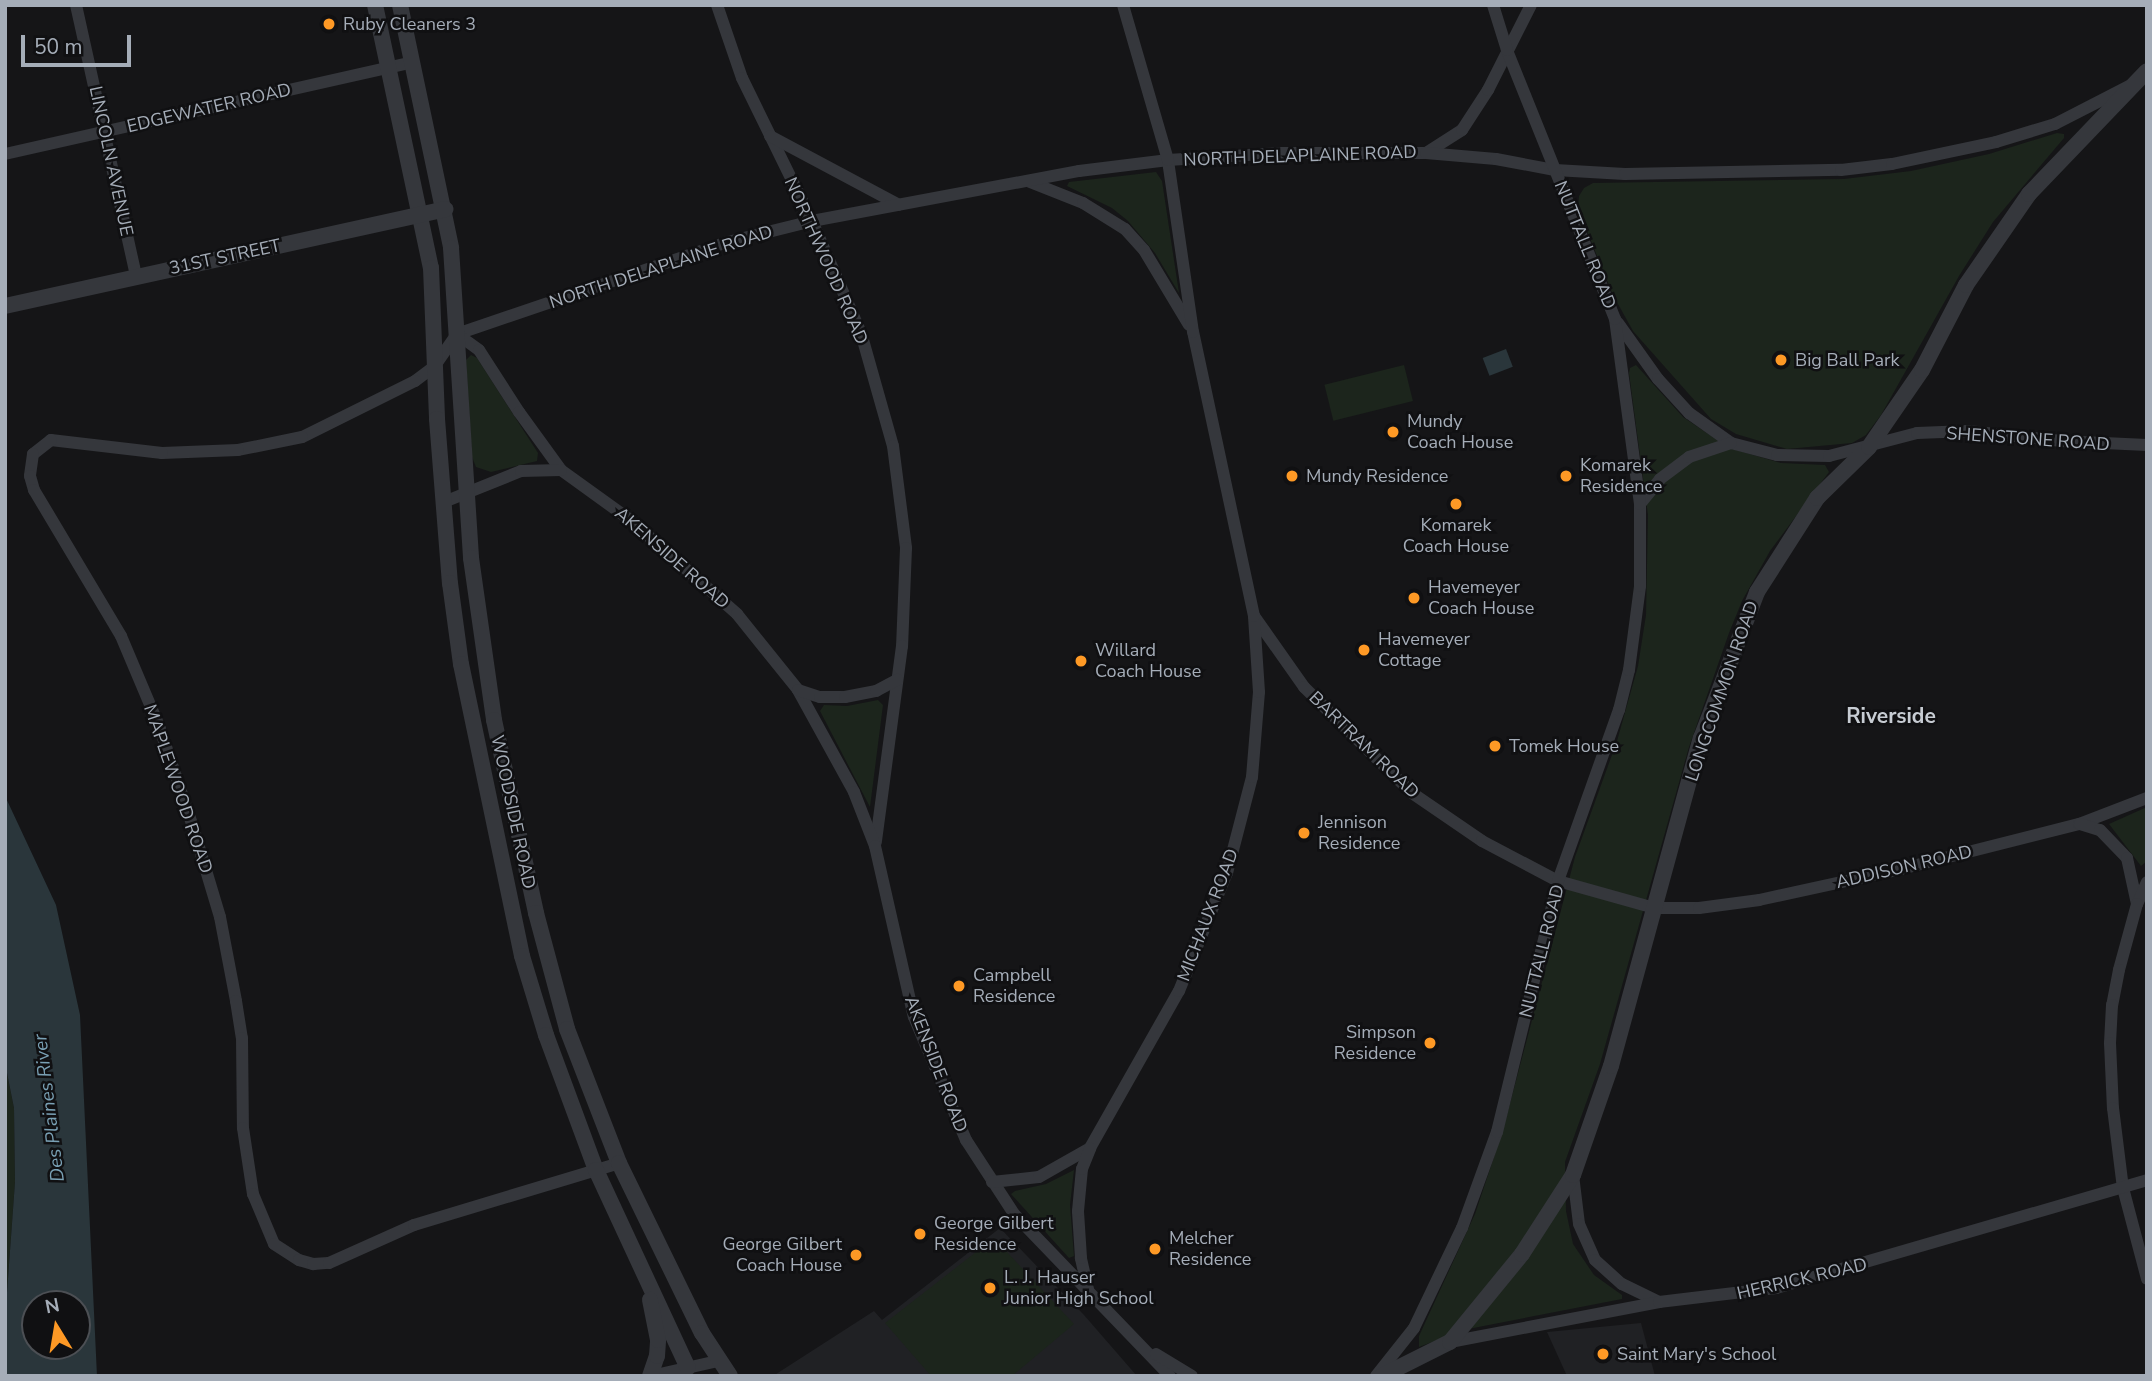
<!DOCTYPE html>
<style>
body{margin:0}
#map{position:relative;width:2152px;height:1381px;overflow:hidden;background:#151517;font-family:"Nunito Sans",sans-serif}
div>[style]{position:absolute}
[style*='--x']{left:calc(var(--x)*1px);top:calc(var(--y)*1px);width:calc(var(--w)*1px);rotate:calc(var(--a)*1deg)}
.built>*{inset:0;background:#202124}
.green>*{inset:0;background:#1c251c;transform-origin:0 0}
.water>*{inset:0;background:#2a363b;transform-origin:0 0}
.minor>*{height:12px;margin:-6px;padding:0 6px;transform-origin:6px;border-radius:6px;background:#35373c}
.tertiary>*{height:16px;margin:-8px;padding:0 8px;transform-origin:8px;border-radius:8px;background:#35373c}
.dots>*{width:19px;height:19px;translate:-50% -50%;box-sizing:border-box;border:4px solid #101012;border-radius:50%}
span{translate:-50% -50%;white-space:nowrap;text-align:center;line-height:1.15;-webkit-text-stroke:5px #101012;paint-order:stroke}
.poi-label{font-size:18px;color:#a5adb8}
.left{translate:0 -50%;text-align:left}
.right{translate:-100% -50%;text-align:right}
.street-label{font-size:18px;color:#a5adb8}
.water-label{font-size:19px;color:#7aa1b5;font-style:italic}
.quarter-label{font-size:21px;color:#c7ccd3;font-weight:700}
.frame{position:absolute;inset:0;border:7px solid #a5adb8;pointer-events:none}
.north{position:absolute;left:21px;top:1290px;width:70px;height:70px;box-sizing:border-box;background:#101012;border:2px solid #4c4f54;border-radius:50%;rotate:349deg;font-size:19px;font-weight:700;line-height:28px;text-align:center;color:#a5adb8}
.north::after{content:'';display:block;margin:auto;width:24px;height:32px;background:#fe9925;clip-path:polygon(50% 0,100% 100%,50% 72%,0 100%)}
.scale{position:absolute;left:21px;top:35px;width:110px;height:32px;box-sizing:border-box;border:4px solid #a5adb8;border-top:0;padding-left:9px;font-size:21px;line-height:24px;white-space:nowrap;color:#a5adb8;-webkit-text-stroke:5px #101012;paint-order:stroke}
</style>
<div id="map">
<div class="built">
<i style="clip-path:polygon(1000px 1228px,1084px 1315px,1137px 1376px,773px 1376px,874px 1311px,882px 1320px)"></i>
<i style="clip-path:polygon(1641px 1323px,1655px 1376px,1567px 1376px,1547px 1332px)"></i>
</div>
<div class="green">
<i style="clip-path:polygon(2057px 133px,2064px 134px,2064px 138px,1993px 222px,1959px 276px,1881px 415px,1866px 435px,1852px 443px,1787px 449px,1736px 434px,1711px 419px,1633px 331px,1613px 295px,1578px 209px,1579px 196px,1584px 188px,1593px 183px,1844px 179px,1911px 171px,1989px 154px)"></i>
<i style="clip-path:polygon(1156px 172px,1162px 181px,1179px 293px,1155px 253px,1128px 221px,1112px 208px,1067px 186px,1069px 182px)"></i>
<i style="clip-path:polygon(471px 355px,477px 358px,538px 453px,537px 461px,491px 472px,476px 467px,472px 457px,466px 360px)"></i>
<i style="left:1404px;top:365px;width:37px;height:82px;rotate:76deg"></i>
<i style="clip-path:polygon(1636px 365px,1683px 417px,1729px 448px,1781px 463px,1825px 465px,1829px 472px,1770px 551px,1742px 601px,1729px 633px,1689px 747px,1600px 1064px,1565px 1162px,1566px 1211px,1573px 1244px,1594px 1275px,1622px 1295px,1622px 1299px,1463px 1330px,1419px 1347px,1419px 1336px,1475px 1214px,1503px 1130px,1575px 857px,1617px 741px,1638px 666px,1646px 615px,1648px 515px,1629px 373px,1630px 368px)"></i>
<i style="clip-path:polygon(878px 700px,883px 705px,870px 807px,820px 711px,824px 705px,847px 706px)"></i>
<i style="clip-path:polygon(2147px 807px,2147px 861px,2141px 866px,2109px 824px)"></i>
<i style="clip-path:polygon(5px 1063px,14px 1108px,15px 1182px,5px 1320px)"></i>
<i style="clip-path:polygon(1074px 1170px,1070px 1205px,1074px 1256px,1069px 1258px,1011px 1194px,1015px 1191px,1046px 1184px)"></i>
<i style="clip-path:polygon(994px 1238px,1074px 1324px,1012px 1376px,931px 1376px,885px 1323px)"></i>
</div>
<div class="water">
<i style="left:1506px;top:349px;width:19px;height:25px;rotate:69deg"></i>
<i style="clip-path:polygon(evenodd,5px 796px,56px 905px,80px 1015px,97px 1376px,5px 1376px,5px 1320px,15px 1182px,14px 1108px,5px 1063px,5px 796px,35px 1304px,77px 1304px,77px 1346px,35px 1346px,35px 1304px)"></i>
</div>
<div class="minor">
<i style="--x:76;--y:5;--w:278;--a:77.5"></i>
<i style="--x:717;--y:5;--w:77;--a:71.1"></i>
<i style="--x:742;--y:78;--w:159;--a:63.9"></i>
<i style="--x:812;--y:221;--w:122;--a:66.4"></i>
<i style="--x:861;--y:333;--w:117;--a:74.2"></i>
<i style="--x:893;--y:446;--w:103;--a:82.7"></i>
<i style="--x:906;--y:548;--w:98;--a:92.3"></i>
<i style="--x:902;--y:646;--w:198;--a:97.6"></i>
<i style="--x:770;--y:136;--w:146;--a:28.1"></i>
<i style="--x:1426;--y:153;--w:43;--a:-32.6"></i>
<i style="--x:1462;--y:130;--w:48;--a:-57"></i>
<i style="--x:1488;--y:90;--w:95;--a:-63.2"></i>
<i style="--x:5;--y:154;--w:417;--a:-12.7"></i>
<i style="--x:1030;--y:182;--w:57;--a:21.6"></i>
<i style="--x:1083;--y:203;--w:49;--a:31.8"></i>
<i style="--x:1125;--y:229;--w:28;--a:48"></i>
<i style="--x:1144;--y:250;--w:87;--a:59"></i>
<i style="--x:1618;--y:323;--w:69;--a:54.5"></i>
<i style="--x:1658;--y:379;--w:46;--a:47.6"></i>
<i style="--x:1689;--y:413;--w:52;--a:35.5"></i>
<i style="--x:1731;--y:443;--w:48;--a:14.6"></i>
<i style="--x:1777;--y:455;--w:52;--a:1.1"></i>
<i style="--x:1829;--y:456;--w:91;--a:-14.6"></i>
<i style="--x:1917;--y:433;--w:51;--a:-2.2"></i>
<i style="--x:1968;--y:431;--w:94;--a:6.1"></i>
<i style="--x:2061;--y:441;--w:86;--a:2.7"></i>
<i style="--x:457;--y:334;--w:286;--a:-18.8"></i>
<i style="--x:728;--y:242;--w:87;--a:-14"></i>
<i style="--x:812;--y:221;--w:272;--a:-10.6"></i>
<i style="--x:1079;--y:171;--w:90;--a:-7"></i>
<i style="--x:1168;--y:160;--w:112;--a:-3.6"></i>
<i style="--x:1280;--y:153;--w:146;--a:0"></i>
<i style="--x:1426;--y:153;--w:70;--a:4.9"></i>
<i style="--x:1496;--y:159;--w:60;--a:10.6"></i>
<i style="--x:1555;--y:170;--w:70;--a:3.3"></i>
<i style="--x:1625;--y:174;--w:216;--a:-1.1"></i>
<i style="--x:1841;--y:170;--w:51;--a:-6.7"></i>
<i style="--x:1892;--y:164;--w:106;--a:-11.9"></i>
<i style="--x:1996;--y:142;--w:62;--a:-17"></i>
<i style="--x:2055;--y:124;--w:83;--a:-27.2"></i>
<i style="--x:457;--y:334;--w:39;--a:125"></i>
<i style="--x:435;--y:366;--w:25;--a:143"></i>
<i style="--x:415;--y:381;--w:126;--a:153.6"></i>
<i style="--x:302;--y:437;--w:65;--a:168.5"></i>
<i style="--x:238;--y:450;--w:76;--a:177.7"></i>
<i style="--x:162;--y:453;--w:112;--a:-173.3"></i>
<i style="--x:51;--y:440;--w:23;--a:142"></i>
<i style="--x:33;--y:454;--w:22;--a:98"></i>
<i style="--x:30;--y:476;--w:15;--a:74"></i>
<i style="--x:34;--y:490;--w:170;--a:59.2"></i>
<i style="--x:121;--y:636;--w:98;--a:67.1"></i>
<i style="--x:159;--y:726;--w:107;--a:71.4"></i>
<i style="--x:193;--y:827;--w:94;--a:73.3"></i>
<i style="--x:220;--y:917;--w:86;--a:79.2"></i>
<i style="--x:236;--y:1001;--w:37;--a:81"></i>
<i style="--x:242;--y:1038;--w:90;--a:89.4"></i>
<i style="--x:243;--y:1128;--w:67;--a:81.4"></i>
<i style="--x:253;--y:1194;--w:54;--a:67.2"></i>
<i style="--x:274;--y:1244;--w:30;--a:33"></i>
<i style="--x:299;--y:1260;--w:15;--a:16"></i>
<i style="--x:313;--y:1264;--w:16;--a:-4"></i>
<i style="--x:329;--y:1263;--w:93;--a:-24.1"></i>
<i style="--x:414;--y:1225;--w:214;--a:-16.8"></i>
<i style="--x:457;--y:334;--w:27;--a:36"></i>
<i style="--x:479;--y:350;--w:74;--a:57.2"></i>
<i style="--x:519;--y:412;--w:72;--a:54.1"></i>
<i style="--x:561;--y:470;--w:84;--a:35.8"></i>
<i style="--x:629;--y:519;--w:144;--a:41.3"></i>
<i style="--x:737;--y:614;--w:97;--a:51.2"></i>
<i style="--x:798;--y:690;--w:116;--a:61.2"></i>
<i style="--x:854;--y:792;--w:58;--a:68.7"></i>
<i style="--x:875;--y:846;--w:175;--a:77.2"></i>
<i style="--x:914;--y:1017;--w:134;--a:67.1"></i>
<i style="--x:966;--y:1140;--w:88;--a:57"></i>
<i style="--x:1014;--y:1214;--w:225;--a:46.1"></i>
<i style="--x:444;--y:502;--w:83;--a:-21.9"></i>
<i style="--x:521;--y:471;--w:40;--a:-1.4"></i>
<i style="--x:1640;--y:504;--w:32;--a:-51"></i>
<i style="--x:1660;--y:479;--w:36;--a:-37"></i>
<i style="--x:1689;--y:457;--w:44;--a:-18.4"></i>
<i style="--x:1254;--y:616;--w:87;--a:54.8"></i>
<i style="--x:1304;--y:687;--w:151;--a:44.5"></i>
<i style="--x:1412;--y:793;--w:85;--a:34.4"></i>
<i style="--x:1482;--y:841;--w:86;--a:27.8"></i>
<i style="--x:1558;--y:881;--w:101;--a:15.6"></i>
<i style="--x:1655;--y:908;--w:44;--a:0"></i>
<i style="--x:1699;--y:908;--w:61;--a:-7.6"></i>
<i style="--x:1759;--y:900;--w:145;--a:-12.3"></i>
<i style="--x:1901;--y:869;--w:184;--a:-14.2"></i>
<i style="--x:2079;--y:824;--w:73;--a:-20.9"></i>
<i style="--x:798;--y:690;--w:23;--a:18"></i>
<i style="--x:820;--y:697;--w:25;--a:0"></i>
<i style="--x:845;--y:697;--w:32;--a:-11"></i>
<i style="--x:876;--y:691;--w:24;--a:-28"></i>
<i style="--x:2080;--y:824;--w:21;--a:17"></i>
<i style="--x:2100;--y:830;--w:39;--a:46"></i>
<i style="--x:2127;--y:858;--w:47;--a:77.7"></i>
<i style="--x:2147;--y:882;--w:24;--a:114"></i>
<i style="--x:2137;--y:904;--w:68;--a:105.3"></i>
<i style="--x:2119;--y:970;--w:36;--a:101"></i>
<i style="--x:2112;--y:1005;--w:38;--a:93"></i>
<i style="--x:2110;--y:1043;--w:65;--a:87.4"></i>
<i style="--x:2113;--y:1108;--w:81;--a:82.9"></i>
<i style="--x:2123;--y:1188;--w:94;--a:75.2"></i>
<i style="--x:1573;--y:1175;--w:49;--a:83"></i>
<i style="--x:1579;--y:1224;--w:39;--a:66"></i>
<i style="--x:1595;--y:1260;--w:36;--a:42"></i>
<i style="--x:1622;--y:1284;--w:41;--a:25.9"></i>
<i style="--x:992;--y:1182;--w:47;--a:-6.1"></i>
<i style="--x:1039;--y:1177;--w:59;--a:-29.6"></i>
<i style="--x:1090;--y:1148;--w:180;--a:-60.5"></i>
<i style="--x:1179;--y:991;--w:127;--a:-67.9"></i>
<i style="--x:1227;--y:873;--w:99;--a:-75.4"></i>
<i style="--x:1252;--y:777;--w:85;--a:-85.3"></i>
<i style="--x:1259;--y:692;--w:76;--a:-93.8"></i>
<i style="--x:1254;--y:616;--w:290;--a:-102.1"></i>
<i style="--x:1193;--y:332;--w:174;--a:-98.3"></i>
<i style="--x:1168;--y:160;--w:161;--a:-106.2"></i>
<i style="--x:1088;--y:1289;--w:32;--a:-103"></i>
<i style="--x:1081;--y:1258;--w:47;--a:-93.7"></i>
<i style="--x:1078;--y:1211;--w:42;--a:-84.6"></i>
<i style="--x:1082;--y:1169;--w:22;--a:-68"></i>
<i style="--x:1450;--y:1342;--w:213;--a:-10.8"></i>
<i style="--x:1659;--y:1302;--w:118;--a:-6.8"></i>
<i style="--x:1776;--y:1288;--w:386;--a:-16.2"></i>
<i style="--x:1156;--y:1354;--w:42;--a:31.4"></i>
<i style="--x:651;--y:1376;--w:69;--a:-12.6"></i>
<i style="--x:1376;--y:1376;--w:61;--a:-51.6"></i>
<i style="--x:1414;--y:1328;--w:111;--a:-64.4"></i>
<i style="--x:1462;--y:1228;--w:102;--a:-70"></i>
<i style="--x:1497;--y:1132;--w:258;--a:-76.3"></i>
<i style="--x:1558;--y:881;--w:182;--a:-70.4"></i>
<i style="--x:1619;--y:710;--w:41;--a:-76"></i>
<i style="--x:1629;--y:670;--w:85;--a:-82.5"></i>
<i style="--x:1640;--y:586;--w:82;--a:-90"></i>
<i style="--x:1640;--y:504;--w:187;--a:-97.7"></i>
<i style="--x:1615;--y:319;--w:290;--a:-111.9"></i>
<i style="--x:1507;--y:50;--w:47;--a:-107.3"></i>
</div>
<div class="tertiary">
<i style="--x:375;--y:5;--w:269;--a:78"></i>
<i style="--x:431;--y:268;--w:151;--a:87.7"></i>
<i style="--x:437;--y:419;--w:165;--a:85.5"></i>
<i style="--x:450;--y:583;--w:82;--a:82.3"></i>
<i style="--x:461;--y:664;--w:298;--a:78.2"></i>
<i style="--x:522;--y:956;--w:83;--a:73.1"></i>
<i style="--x:546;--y:1035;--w:144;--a:69.7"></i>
<i style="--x:596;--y:1170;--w:218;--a:65.1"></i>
<i style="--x:400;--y:5;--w:248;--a:78.1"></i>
<i style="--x:451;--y:248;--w:311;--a:86.3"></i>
<i style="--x:471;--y:558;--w:164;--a:81.9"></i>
<i style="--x:494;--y:720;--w:198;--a:77.7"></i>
<i style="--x:536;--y:913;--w:120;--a:75"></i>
<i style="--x:567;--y:1029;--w:144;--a:68.8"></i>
<i style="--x:619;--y:1163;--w:189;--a:64"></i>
<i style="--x:702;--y:1333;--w:51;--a:56.9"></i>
<i style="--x:5;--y:306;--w:451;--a:-12.4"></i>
<i style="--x:650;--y:1376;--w:21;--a:-71"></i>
<i style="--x:657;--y:1356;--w:16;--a:-86"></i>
<i style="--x:658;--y:1340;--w:41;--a:-101.3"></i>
<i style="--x:1382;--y:1376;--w:76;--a:-26.6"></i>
<i style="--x:1450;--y:1342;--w:114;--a:-50.7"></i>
<i style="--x:1522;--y:1254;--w:94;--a:-57.2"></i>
<i style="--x:1573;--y:1175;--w:115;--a:-70.8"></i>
<i style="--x:1611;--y:1066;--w:340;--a:-74.7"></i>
<i style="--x:1701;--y:738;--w:156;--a:-69"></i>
<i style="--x:1757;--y:592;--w:112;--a:-57.4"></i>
<i style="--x:1817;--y:498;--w:73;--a:-44.4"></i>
<i style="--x:1869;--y:447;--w:93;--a:-55.5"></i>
<i style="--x:1922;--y:370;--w:96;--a:-62.6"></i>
<i style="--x:1966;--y:285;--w:111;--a:-55.3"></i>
<i style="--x:2029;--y:194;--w:170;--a:-46.2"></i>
</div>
<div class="dots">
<i style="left:329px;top:24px;background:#fe9925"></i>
<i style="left:1781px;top:360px;background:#fe9925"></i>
<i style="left:1393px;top:432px;background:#fe9925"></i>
<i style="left:1292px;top:476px;background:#fe9925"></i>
<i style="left:1566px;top:476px;background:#fe9925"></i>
<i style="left:1456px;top:504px;background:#fe9925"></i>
<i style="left:1414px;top:598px;background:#fe9925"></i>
<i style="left:1364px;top:650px;background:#fe9925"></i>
<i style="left:1081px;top:661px;background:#fe9925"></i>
<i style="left:1495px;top:746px;background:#fe9925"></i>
<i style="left:1304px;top:833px;background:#fe9925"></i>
<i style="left:959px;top:986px;background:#fe9925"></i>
<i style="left:1430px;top:1043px;background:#fe9925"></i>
<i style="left:920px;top:1234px;background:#fe9925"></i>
<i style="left:1155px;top:1249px;background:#fe9925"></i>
<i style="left:856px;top:1255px;background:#fe9925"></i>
<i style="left:990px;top:1288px;background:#fe9925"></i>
<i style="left:1603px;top:1354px;background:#fe9925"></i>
</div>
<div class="poi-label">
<span class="left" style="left:343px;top:24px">Ruby Cleaners 3</span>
<span class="left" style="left:1795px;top:360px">Big Ball Park</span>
<span class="left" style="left:1407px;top:432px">Mundy<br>Coach House</span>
<span class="left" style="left:1580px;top:476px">Komarek<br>Residence</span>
<span class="left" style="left:1306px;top:476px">Mundy Residence</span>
<span style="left:1456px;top:536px">Komarek<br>Coach House</span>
<span class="left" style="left:1428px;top:598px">Havemeyer<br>Coach House</span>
<span class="left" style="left:1378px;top:650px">Havemeyer<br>Cottage</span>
<span class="left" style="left:1095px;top:661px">Willard<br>Coach House</span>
<span class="left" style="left:1509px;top:746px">Tomek House</span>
<span class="left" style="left:1318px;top:833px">Jennison<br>Residence</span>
<span class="left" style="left:973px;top:986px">Campbell<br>Residence</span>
<span class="right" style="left:1416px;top:1043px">Simpson<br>Residence</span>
<span class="left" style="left:934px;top:1234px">George Gilbert<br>Residence</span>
<span class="left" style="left:1169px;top:1249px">Melcher<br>Residence</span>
<span class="right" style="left:842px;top:1255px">George Gilbert<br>Coach House</span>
<span class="left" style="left:1004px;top:1288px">L. J. Hauser<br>Junior High School</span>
<span class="left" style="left:1617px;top:1354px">Saint Mary's School</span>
</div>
<div class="street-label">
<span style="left:209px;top:108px;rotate:-13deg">EDGEWATER ROAD</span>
<span style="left:1300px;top:156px;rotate:-2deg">NORTH DELAPLAINE ROAD</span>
<span style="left:111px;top:161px;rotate:78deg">LINCOLN AVENUE</span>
<span style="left:1585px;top:245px;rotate:68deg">NUTTALL ROAD</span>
<span style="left:225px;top:257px;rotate:-12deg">31ST STREET</span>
<span style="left:826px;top:261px;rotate:66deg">NORTHWOOD ROAD</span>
<span style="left:661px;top:267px;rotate:-18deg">NORTH DELAPLAINE ROAD</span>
<span style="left:2028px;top:439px;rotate:4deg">SHENSTONE ROAD</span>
<span style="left:672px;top:558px;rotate:41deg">AKENSIDE ROAD</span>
<span style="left:1722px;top:691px;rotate:-71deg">LONGCOMMON ROAD</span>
<span style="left:1364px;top:745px;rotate:44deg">BARTRAM ROAD</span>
<span style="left:178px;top:789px;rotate:71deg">MAPLEWOOD ROAD</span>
<span style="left:513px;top:812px;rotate:78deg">WOODSIDE ROAD</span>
<span style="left:1904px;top:867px;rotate:-13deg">ADDISON ROAD</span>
<span style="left:1208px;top:915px;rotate:-69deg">MICHAUX ROAD</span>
<span style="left:1542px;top:951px;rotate:-76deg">NUTTALL ROAD</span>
<span style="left:936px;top:1064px;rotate:69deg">AKENSIDE ROAD</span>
<span style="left:1802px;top:1279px;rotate:-13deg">HERRICK ROAD</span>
</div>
<div class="water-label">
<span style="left:50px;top:1108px;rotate:-97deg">Des Plaines River</span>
</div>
<div class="quarter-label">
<span style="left:1891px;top:716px">Riverside</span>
</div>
<div class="frame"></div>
<div class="north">N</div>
<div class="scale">50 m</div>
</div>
